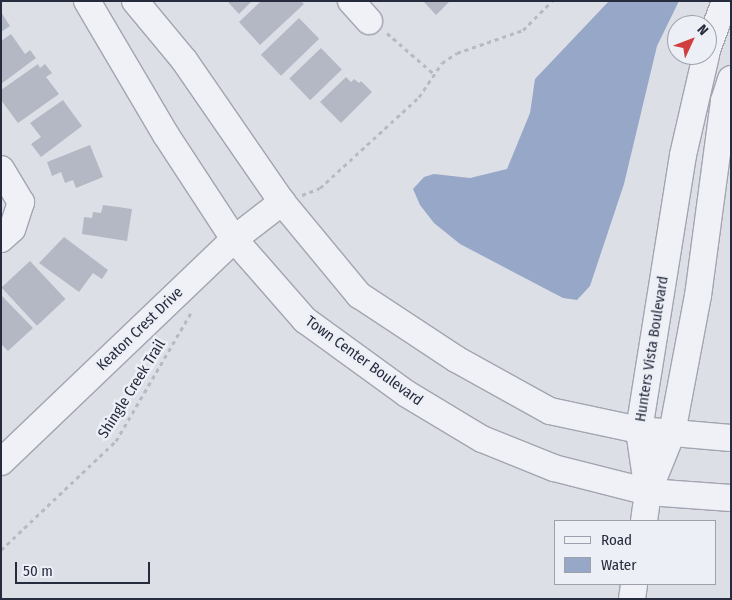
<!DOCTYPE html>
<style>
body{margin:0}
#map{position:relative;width:732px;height:600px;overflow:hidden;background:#dddfe7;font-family:"Fira Sans Condensed",sans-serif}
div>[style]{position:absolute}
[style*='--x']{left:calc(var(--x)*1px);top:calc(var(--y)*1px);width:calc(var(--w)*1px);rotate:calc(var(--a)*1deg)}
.water>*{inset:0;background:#97a7c8}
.building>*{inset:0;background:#b4b8c4;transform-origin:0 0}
.path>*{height:3px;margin-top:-1.5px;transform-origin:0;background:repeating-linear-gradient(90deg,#b7bac2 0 4px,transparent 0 8px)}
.roads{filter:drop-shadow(1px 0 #a2a5b1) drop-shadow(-1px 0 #a2a5b1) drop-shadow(0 1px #a2a5b1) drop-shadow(0 -1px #a2a5b1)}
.minor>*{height:26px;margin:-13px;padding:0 13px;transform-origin:13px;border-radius:13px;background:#f0f1f6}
span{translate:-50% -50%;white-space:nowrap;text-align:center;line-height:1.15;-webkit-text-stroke:5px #eceff5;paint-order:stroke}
.street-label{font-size:15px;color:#262b3e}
.frame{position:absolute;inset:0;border:2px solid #262b3e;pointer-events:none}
.legend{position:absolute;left:554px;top:520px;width:162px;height:65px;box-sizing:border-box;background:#eceff5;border:1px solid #9da1ac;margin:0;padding:6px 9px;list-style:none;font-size:15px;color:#262b3e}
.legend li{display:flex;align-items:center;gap:10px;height:25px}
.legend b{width:25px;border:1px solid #9da1ac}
.north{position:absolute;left:667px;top:15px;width:50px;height:50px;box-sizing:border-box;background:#eceff5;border:1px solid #9da1ac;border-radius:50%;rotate:47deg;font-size:14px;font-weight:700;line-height:20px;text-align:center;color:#262b3e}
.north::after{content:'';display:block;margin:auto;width:18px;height:22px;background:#d03f3e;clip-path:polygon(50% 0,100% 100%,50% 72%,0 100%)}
.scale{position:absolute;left:15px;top:562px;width:135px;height:22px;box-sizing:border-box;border:2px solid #262b3e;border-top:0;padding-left:6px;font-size:15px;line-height:18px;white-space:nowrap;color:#262b3e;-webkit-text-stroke:4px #eceff5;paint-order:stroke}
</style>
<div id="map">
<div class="water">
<i style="clip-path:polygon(609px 1px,679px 1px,657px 46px,624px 184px,590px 286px,577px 300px,563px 298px,460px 244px,434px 223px,420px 205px,413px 189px,424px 177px,434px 174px,470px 178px,507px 169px,530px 113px,535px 79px)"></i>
</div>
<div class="building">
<i style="clip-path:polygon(227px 1px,252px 1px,239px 14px)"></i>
<i style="clip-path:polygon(261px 1px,301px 1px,304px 4px,260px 45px,239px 22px)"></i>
<i style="clip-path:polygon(423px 1px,450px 1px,436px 15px)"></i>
<i style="clip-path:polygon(1px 12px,10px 26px,1px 32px)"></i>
<i style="left:299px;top:18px;width:29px;height:53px;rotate:46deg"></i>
<i style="clip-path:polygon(11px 34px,25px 54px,30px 50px,36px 58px,1px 84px,1px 41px)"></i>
<i style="left:321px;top:48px;width:30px;height:44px;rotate:46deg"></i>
<i style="clip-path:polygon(38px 64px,40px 68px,45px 64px,52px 73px,46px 77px,59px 94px,18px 123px,1px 100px,1px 90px)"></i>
<i style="clip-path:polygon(346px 77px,351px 82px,354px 79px,359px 83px,361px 81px,372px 92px,341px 123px,320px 102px)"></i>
<i style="clip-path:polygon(63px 100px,82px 126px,41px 157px,31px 144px,41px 137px,30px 123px)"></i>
<i style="clip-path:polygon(90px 145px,103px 177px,76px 188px,73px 180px,65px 183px,61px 172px,52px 176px,47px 162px)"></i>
<i style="clip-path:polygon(103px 205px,132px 209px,127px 241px,82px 234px,84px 217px,92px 218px,93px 212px,101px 213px)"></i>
<i style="clip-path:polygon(64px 237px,108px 270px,102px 279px,93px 273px,79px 292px,39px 263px)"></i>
<i style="left:30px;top:261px;width:52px;height:39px;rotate:47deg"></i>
<i style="clip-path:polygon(1px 295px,33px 328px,8px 351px,1px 344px)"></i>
</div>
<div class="path">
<i style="--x:387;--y:33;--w:61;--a:41"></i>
<i style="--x:302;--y:195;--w:19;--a:-21"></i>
<i style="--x:320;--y:188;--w:134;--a:-42.6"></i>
<i style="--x:419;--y:97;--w:41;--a:-55.9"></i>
<i style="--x:442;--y:63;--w:18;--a:-34"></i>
<i style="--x:457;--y:53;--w:70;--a:-19.2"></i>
<i style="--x:523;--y:30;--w:41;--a:-45"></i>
<i style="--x:1;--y:550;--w:158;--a:-43.5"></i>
<i style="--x:116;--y:441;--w:151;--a:-59.7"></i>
</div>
<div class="roads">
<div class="minor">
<i style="--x:87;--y:1;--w:156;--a:59.5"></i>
<i style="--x:166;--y:135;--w:124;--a:56.8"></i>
<i style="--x:234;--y:239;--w:108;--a:48.8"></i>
<i style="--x:305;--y:320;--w:126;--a:36"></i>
<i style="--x:407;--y:394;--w:87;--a:31"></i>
<i style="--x:482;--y:439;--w:78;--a:21.9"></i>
<i style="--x:554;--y:468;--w:97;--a:14.3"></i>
<i style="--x:648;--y:492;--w:83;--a:4.1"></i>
<i style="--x:135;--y:1;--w:77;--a:50.3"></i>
<i style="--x:184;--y:60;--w:173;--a:55.4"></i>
<i style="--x:282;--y:202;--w:121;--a:50.4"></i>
<i style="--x:359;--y:295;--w:116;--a:33.4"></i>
<i style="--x:456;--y:359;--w:107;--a:29"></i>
<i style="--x:550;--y:411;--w:91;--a:12.1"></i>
<i style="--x:639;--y:430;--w:92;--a:5"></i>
<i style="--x:351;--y:1;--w:27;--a:48"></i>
<i style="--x:707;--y:50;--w:52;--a:-69.8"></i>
<i style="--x:1;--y:169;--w:39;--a:59"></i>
<i style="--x:21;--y:202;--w:28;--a:108"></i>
<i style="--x:12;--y:229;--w:15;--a:138"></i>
<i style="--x:1;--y:462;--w:323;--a:-43.7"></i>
<i style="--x:234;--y:239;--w:61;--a:-37.6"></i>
<i style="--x:648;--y:492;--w:63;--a:-98.3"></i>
<i style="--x:639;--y:430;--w:278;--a:-80.9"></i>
<i style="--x:683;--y:155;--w:103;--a:-77"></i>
<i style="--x:644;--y:521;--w:29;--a:-82"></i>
<i style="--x:648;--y:492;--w:64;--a:-67.9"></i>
<i style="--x:672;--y:433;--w:139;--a:-79.3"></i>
<i style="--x:698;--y:296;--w:197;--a:-82.4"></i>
<i style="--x:724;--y:101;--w:23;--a:-72"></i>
<i style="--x:632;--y:599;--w:15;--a:-82"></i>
</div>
</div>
<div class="street-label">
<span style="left:140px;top:329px;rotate:-44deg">Keaton Crest Drive</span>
<span style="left:652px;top:349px;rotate:-81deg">Hunters Vista Boulevard</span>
<span style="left:364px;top:361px;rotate:36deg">Town Center Boulevard</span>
<span style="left:132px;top:389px;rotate:-58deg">Shingle Creek Trail</span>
</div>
<div class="frame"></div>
<ul class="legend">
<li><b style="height:6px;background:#f0f1f6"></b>Road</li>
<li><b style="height:14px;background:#97a7c8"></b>Water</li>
</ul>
<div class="north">N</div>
<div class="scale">50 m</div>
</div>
